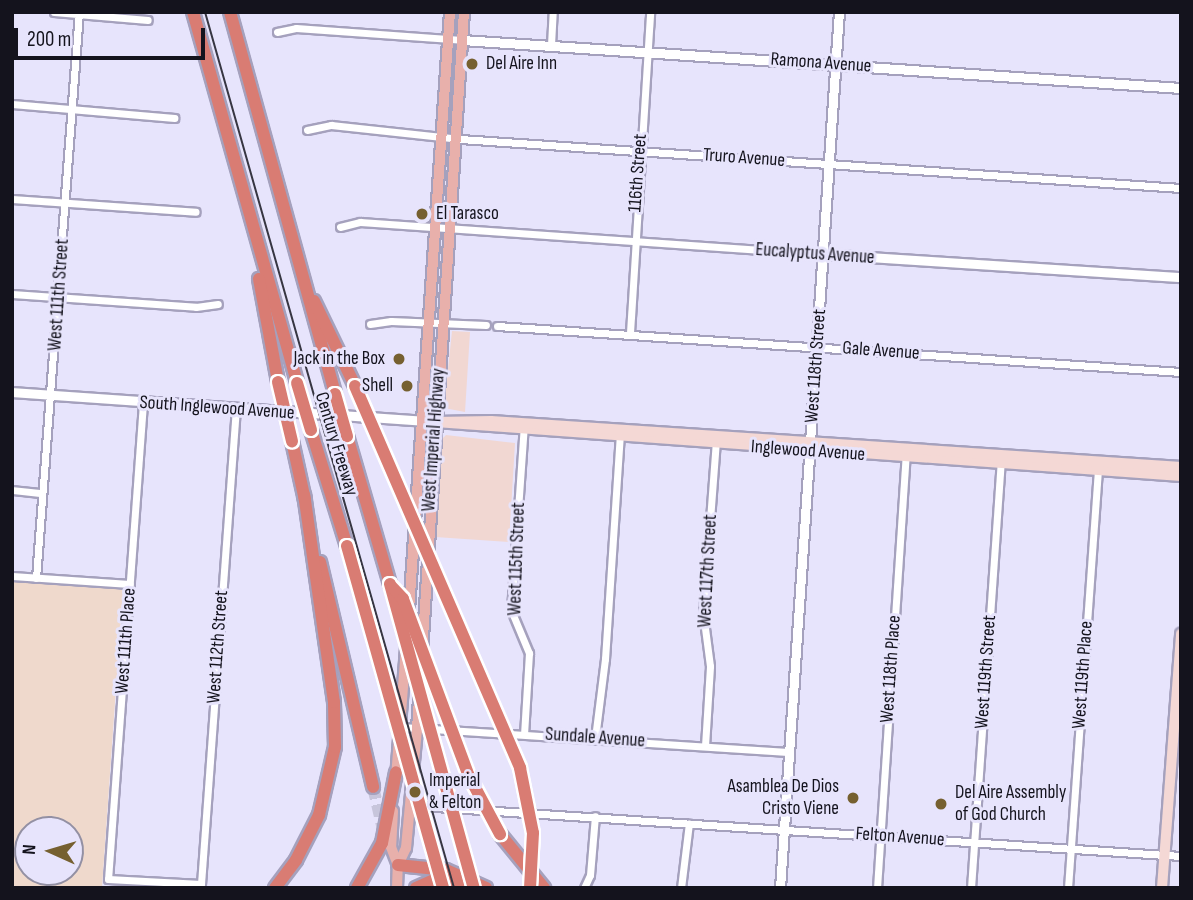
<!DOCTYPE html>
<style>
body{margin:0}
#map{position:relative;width:1193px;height:900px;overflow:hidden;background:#e7e4fc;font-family:"Sofia Sans Condensed",sans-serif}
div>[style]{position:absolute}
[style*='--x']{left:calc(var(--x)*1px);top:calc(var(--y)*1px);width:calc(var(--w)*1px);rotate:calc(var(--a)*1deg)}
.commercial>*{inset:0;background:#f1d7d2}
.education>*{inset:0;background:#efd9cc}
.motorway-tunnel>*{height:12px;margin-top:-6px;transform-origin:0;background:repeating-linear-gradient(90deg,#c7c5db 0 12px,transparent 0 18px)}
.roads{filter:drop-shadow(2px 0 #a5a1bd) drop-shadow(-2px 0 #a5a1bd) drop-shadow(0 2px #a5a1bd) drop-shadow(0 -2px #a5a1bd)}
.minor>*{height:7px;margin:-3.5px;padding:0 3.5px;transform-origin:3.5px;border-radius:3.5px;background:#fff}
.tertiary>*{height:9px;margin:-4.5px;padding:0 4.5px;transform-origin:4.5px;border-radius:4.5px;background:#fff}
.secondary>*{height:10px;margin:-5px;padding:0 5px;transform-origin:5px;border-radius:5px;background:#f4d8d5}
.primary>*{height:10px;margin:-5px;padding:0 5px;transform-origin:5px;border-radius:5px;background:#e8b0ab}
.motorway>*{height:12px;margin:-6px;padding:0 6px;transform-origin:6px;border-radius:6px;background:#d97c73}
.tram>*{height:2px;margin:-1px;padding:0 1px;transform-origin:1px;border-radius:1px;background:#373642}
.bridges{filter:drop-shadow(2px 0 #fff) drop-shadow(-2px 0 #fff) drop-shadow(0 2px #fff) drop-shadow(0 -2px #fff)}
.motorway-bridge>*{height:12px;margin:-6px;padding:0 6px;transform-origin:6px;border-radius:6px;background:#d97c73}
.dots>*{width:19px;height:19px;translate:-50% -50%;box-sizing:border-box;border:4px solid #e7e4fc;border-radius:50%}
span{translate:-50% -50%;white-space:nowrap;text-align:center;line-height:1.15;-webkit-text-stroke:6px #e7e4fc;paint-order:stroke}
.street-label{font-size:19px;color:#14131d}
.poi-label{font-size:19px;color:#14131d}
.left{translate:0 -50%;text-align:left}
.right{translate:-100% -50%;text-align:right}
.frame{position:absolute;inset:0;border:14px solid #14131d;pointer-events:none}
.north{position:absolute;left:14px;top:816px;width:70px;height:70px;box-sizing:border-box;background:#e7e4fc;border:2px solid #9390a3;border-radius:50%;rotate:274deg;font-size:19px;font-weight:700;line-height:28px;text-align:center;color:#14131d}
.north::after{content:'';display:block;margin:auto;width:24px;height:32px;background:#766030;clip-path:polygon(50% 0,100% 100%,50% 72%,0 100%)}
.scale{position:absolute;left:14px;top:28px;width:191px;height:32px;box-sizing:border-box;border:4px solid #14131d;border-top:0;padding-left:9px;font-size:21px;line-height:24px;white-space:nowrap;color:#14131d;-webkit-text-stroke:5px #e7e4fc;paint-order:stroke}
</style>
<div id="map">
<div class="commercial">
<i style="clip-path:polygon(452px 331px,470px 332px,465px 412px,444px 408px)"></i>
<i style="clip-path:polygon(446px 435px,515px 443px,509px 542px,435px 537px,442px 439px)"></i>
</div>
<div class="education">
<i style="clip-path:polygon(evenodd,12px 581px,123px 588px,102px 888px,12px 888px,12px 581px,28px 830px,70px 830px,70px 872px,28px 872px,28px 830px)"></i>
</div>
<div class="motorway-tunnel">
<i style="--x:373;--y:787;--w:48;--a:76.8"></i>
</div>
<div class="roads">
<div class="minor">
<i style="--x:54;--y:12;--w:94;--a:4.9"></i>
<i style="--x:277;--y:32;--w:19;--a:-12"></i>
<i style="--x:296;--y:28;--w:166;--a:4.1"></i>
<i style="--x:551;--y:45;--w:33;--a:-87"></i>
<i style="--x:12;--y:104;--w:163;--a:4.9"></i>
<i style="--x:307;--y:130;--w:25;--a:-12"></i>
<i style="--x:331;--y:125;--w:130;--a:6.2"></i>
<i style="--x:460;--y:139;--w:723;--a:3.89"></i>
<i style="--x:12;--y:199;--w:184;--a:4"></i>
<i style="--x:340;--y:227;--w:21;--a:-14"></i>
<i style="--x:360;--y:222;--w:464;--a:4"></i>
<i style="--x:12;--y:294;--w:184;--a:4"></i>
<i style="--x:196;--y:307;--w:22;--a:-8"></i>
<i style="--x:370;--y:324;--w:21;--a:-8"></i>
<i style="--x:391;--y:321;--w:95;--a:2.4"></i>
<i style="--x:497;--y:326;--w:686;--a:3.85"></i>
<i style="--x:630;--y:333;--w:322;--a:-86.4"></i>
<i style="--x:143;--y:403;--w:477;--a:94.2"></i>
<i style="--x:108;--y:879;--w:93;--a:3.1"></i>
<i style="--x:201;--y:884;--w:475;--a:-85.8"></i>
<i style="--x:524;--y:424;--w:186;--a:94"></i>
<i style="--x:511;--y:610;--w:47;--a:67.3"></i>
<i style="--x:529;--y:653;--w:81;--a:93.5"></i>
<i style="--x:12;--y:490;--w:29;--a:6"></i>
<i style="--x:12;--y:576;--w:118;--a:3.9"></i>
<i style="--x:36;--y:578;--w:568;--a:-85.66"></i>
<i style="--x:401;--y:727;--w:388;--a:3.7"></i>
<i style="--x:595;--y:738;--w:80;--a:-82.8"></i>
<i style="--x:605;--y:659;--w:228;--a:-86.2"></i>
<i style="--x:705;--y:746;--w:80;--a:-86.4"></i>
<i style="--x:710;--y:666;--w:53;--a:-97.5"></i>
<i style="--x:703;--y:613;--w:172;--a:-85.7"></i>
<i style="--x:420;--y:806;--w:763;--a:3.76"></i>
<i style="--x:584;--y:888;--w:14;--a:-65"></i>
<i style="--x:590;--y:875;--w:59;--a:-85.2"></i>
<i style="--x:681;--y:888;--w:65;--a:-83"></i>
<i style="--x:877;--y:888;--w:435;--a:-86.2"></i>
<i style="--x:971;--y:888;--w:429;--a:-86"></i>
<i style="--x:1068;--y:888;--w:422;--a:-85.9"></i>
</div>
<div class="tertiary">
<i style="--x:462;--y:40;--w:721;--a:3.82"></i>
<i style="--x:823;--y:254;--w:359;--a:3.7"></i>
<i style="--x:12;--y:392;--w:411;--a:4"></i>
<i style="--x:780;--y:888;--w:878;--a:-86.15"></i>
</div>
<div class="secondary">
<i style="--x:422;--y:421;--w:761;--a:4.14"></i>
<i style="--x:435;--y:422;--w:56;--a:-1"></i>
<i style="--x:491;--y:421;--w:692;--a:3.81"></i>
<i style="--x:1162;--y:888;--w:255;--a:-85.7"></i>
</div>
<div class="primary">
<i style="--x:409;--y:610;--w:599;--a:-86.08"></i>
<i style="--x:396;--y:778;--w:131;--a:-85.6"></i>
<i style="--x:393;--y:811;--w:36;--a:93"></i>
<i style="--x:391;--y:847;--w:19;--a:69"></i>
<i style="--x:397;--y:888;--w:23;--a:-88"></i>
<i style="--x:398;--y:865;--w:19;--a:-65"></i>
<i style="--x:406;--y:848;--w:120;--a:-84.7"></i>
<i style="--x:417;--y:729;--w:719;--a:-86.25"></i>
</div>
<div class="motorway">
<i style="--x:193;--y:12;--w:385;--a:74.3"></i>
<i style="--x:230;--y:12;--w:396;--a:74.6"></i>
<i style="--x:259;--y:279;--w:105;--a:79.5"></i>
<i style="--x:314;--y:301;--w:94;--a:64.2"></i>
<i style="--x:311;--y:430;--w:121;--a:72.8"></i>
<i style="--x:347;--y:436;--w:154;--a:73.8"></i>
<i style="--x:292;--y:441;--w:60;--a:77.6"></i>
<i style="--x:320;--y:562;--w:231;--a:76.7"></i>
<i style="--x:500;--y:834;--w:70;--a:50.8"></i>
<i style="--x:398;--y:865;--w:48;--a:5.9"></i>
<i style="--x:446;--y:870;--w:44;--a:24.2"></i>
<i style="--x:275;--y:888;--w:35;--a:-53"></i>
<i style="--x:296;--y:860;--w:51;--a:-62.9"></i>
<i style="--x:319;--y:815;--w:70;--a:-76.8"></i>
<i style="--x:335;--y:747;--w:45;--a:-91.3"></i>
<i style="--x:334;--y:702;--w:209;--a:-98.2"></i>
<i style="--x:357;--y:888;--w:51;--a:-60.9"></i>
<i style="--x:382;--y:843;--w:72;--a:-78.8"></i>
<i style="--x:416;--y:888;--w:22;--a:-24"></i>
<i style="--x:436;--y:879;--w:33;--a:16"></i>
</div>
</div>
<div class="tram">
<i style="--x:205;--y:12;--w:911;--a:74.13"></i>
</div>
<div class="bridges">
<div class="motorway-bridge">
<i style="--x:278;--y:382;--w:61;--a:76.7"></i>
<i style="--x:297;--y:383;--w:49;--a:73.4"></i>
<i style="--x:355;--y:386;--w:416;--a:66.6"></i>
<i style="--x:520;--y:768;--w:66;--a:78.7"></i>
<i style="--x:533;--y:833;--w:55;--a:93.1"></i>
<i style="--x:335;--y:394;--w:44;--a:74.1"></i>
<i style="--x:347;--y:546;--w:355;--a:74.3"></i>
<i style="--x:390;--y:584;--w:315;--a:74.6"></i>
<i style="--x:392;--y:587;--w:16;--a:47"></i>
<i style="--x:403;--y:599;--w:189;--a:69.6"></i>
<i style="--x:469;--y:776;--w:66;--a:61.9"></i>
</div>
</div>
<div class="dots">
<i style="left:472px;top:64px;background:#766030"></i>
<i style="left:422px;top:214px;background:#766030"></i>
<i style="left:399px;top:359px;background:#766030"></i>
<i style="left:407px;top:386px;background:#766030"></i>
<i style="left:415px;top:792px;background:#766030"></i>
<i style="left:853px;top:798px;background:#766030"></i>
<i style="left:941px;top:804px;background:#766030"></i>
</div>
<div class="street-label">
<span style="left:821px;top:63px;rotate:4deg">Ramona Avenue</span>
<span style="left:744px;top:158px;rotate:4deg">Truro Avenue</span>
<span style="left:638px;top:173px;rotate:-86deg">116th Street</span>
<span style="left:815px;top:254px;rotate:4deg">Eucalyptus Avenue</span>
<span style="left:59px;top:295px;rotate:-86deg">West 111th Street</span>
<span style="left:881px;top:351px;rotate:4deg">Gale Avenue</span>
<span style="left:816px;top:366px;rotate:-86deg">West 118th Street</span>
<span style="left:217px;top:408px;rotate:4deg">South Inglewood Avenue</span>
<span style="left:434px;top:440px;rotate:-86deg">West Imperial Highway</span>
<span style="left:336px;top:444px;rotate:73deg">Century Freeway</span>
<span style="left:808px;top:451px;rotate:4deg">Inglewood Avenue</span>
<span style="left:517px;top:559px;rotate:-88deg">West 115th Street</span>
<span style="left:708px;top:571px;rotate:-87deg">West 117th Street</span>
<span style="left:126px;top:641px;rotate:-86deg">West 111th Place</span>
<span style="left:218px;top:647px;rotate:-86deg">West 112th Street</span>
<span style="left:891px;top:669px;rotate:-86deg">West 118th Place</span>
<span style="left:986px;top:672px;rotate:-86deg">West 119th Street</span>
<span style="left:1083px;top:675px;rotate:-86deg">West 119th Place</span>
<span style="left:595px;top:738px;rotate:4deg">Sundale Avenue</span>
<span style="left:900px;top:837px;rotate:4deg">Felton Avenue</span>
</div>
<div class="poi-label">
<span class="left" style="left:486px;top:64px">Del Aire Inn</span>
<span class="left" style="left:436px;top:214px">El Tarasco</span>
<span class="right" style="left:385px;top:359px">Jack in the Box</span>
<span class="right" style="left:393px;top:386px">Shell</span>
<span class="left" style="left:429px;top:792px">Imperial<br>&amp; Felton</span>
<span class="right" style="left:839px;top:798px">Asamblea De Dios<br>Cristo Viene</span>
<span class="left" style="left:955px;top:804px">Del Aire Assembly<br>of God Church</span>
</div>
<div class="frame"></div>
<div class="north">N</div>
<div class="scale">200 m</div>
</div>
